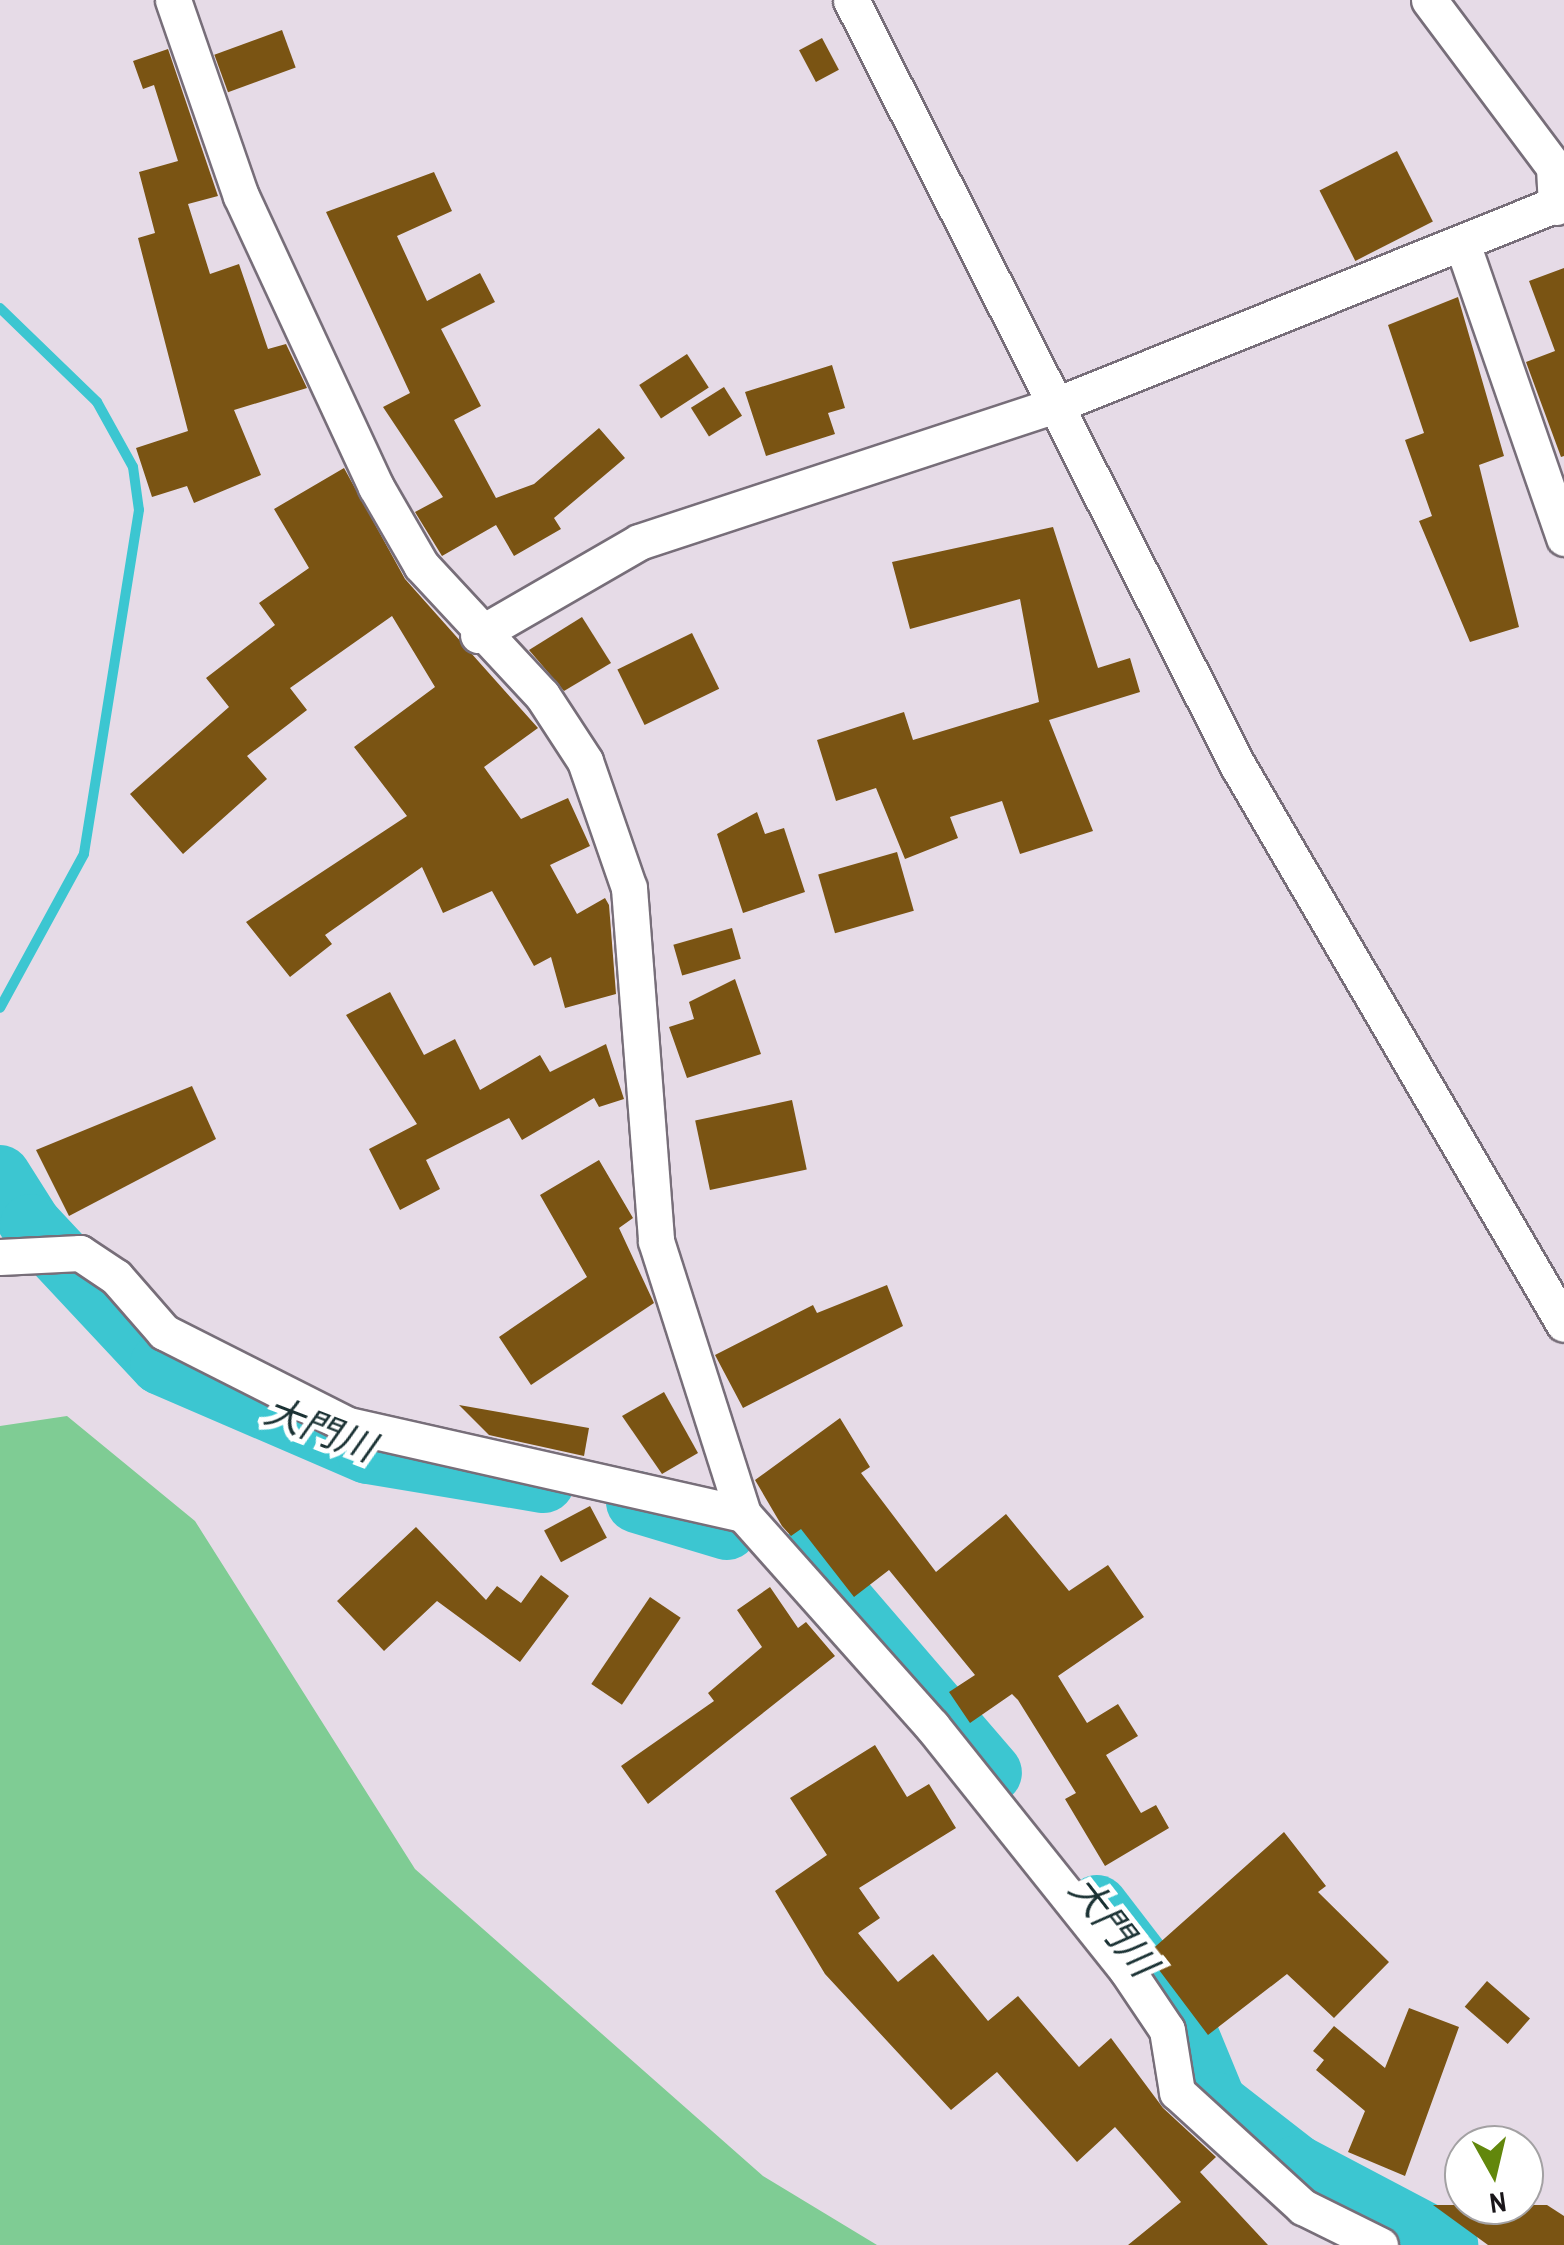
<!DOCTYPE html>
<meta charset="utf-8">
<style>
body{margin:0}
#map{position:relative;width:1564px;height:2245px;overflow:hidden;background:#e6dbe7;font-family:"Archivo Narrow","Noto Sans JP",sans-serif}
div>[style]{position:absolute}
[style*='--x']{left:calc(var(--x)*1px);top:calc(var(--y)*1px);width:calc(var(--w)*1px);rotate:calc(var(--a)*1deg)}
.green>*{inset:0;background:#7fcc94}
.stream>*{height:10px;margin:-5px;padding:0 5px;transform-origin:5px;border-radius:5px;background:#3cc6d1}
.river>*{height:62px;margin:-31px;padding:0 31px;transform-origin:31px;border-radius:31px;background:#3cc6d1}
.building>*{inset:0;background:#7a5413;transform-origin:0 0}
.roads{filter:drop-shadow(2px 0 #776e79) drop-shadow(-2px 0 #776e79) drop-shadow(0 2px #776e79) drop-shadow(0 -2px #776e79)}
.minor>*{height:35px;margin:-17.5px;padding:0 17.5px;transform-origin:17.5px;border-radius:17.5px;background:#fff}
span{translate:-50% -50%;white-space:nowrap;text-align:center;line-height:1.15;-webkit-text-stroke:10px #fff;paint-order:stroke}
.water-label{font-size:38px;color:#1b3234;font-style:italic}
.north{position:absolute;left:1444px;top:2125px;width:100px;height:100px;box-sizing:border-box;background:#fff;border:2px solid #a3a1a3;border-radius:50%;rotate:172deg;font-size:28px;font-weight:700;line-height:40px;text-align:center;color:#191519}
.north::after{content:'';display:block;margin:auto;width:35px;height:45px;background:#62870c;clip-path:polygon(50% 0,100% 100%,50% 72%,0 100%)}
</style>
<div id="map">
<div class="green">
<i style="clip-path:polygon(67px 1416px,195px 1521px,415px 1869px,763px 2176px,877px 2245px,0 2245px,0 1426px)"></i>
</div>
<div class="stream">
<i style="--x:0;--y:308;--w:135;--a:44.1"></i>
<i style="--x:97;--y:402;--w:74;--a:61"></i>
<i style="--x:133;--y:467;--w:43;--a:82.1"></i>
<i style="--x:139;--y:510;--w:348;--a:99.1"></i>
<i style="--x:84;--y:854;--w:175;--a:118.6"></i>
</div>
<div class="river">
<i style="--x:0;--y:1176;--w:58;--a:57.7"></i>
<i style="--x:31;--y:1225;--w:190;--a:46.9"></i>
<i style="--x:161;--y:1364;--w:225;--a:23.3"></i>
<i style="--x:368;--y:1453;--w:178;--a:9.4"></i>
<i style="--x:637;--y:1502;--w:94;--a:16.7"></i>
<i style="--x:807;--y:1559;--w:282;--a:49.3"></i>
<i style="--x:1097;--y:1906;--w:133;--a:52.4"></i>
<i style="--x:1178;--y:2011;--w:100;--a:67.6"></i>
<i style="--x:1216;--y:2103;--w:103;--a:37.9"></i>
<i style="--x:1297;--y:2166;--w:170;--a:27.8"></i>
</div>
<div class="building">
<i style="left:282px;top:30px;width:40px;height:72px;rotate:70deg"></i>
<i style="left:822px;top:38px;width:36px;height:26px;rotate:62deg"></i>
<i style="clip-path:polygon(168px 49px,218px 196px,188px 204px,210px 274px,239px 264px,268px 349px,286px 344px,307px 388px,234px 410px,261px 475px,194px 503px,187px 486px,152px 497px,136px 448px,188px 431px,138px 238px,155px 233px,139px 172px,178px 161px,154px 85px,143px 89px,133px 61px)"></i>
<i style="left:1397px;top:151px;width:79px;height:87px;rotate:63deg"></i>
<i style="clip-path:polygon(434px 172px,452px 211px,397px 236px,427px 301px,480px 273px,495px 302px,441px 329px,481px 406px,454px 420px,496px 498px,534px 484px,599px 428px,625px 458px,554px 518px,561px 529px,514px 556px,496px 525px,442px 556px,415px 512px,443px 497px,383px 407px,410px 393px,326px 212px)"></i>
<i style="clip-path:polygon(1564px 268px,1564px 456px,1561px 457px,1526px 362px,1555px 351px,1529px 281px)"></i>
<i style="clip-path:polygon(1458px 297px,1504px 456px,1479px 465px,1519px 627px,1470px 642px,1419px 521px,1432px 516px,1405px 440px,1424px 433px,1388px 325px)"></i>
<i style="left:687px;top:354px;width:40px;height:57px;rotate:57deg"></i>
<i style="clip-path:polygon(832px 365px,845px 408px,828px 413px,835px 434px,766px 456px,745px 392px)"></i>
<i style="left:724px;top:387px;width:34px;height:39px;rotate:58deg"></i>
<i style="clip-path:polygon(344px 468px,405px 579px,538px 728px,484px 767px,521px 819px,568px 798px,590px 846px,550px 865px,577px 914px,605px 898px,609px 905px,616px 994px,565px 1008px,551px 957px,534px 966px,492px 891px,443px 913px,422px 867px,325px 935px,332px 944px,290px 977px,246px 922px,407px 816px,354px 747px,435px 687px,392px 616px,290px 688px,307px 710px,247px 756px,267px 779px,183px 854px,130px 794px,229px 707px,206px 678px,275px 625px,259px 603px,309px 568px,274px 509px)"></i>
<i style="clip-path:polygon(1053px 527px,1098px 668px,1130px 658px,1140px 692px,1049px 720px,1093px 831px,1020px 854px,1002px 801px,950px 817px,958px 838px,905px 859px,876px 788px,836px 801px,817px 740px,904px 712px,913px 740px,1039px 702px,1020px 599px,910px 629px,892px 562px)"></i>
<i style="clip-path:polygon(582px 617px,611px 663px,564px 691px,529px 650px)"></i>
<i style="left:692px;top:633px;width:62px;height:83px;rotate:64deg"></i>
<i style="clip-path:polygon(757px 812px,765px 834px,784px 828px,805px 892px,743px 913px,717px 834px)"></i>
<i style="left:897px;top:852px;width:61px;height:82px;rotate:74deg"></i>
<i style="left:732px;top:928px;width:32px;height:61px;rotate:74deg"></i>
<i style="clip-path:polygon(735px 979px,761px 1054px,687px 1078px,669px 1027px,694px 1019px,689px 1002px)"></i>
<i style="clip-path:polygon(390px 992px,424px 1055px,455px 1039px,480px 1090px,540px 1055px,550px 1072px,606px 1044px,624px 1099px,599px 1107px,594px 1098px,522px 1140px,509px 1118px,426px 1160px,440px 1189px,400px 1210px,369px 1149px,417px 1124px,346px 1015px)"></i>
<i style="clip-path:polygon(192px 1086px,216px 1139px,69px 1216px,36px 1150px)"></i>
<i style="left:792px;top:1100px;width:71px;height:99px;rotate:78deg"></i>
<i style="clip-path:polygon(599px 1160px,633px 1218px,619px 1228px,654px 1303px,531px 1385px,499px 1337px,587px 1277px,540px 1195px)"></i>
<i style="clip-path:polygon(887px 1285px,903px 1326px,743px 1408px,715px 1355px,813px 1305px,817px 1313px)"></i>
<i style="clip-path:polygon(664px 1392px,698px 1453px,662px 1474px,622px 1416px)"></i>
<i style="clip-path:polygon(459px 1405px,589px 1428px,584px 1456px,489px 1435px)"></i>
<i style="clip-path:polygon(840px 1418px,870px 1467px,861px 1473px,936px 1572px,1006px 1514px,1069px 1591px,1108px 1565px,1144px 1617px,1058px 1676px,1087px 1723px,1118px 1704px,1138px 1736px,1106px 1755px,1141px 1813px,1156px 1805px,1169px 1828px,1105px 1866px,1065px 1799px,1076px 1793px,1018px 1700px,1012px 1694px,970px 1723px,949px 1692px,975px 1675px,889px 1570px,854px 1597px,801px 1529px,791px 1536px,782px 1526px,755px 1480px)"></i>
<i style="left:590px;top:1506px;width:36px;height:52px;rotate:62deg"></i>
<i style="clip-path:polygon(416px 1527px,486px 1600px,497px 1586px,521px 1603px,541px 1575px,569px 1596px,520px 1662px,437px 1601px,384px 1651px,337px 1601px)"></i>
<i style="clip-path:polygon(770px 1587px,798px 1628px,806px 1622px,835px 1656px,648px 1804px,621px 1766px,714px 1701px,708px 1693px,762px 1647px,737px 1610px)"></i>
<i style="left:650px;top:1597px;width:37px;height:105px;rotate:34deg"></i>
<i style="clip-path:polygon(875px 1745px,907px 1797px,929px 1784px,956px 1828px,859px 1888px,880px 1918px,858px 1933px,898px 1982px,933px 1954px,988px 2021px,1018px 1996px,1079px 2067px,1111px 2038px,1163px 2108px,1216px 2157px,1200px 2172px,1268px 2245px,1128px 2245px,1181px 2202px,1115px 2127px,1077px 2162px,997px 2072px,951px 2110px,825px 1974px,775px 1891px,827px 1855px,790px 1798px)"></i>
<i style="clip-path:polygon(1284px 1832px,1326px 1886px,1318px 1892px,1389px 1962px,1334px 2018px,1287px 1974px,1208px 2035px,1147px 1954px)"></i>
<i style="left:1487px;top:1981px;width:57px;height:34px;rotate:41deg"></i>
<i style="clip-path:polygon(1409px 2008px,1459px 2027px,1405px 2176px,1348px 2152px,1365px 2111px,1316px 2070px,1324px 2060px,1313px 2051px,1334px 2026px,1385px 2068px)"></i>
<i style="clip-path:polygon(1433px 2205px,1547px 2205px,1564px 2216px,1564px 2245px,1488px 2245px)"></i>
</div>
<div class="roads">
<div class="minor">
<i style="--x:173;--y:0;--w:207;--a:70.9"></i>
<i style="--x:241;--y:196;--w:321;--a:65.1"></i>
<i style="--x:376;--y:487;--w:90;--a:60"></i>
<i style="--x:421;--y:565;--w:178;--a:47.1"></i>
<i style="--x:542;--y:695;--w:79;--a:56.9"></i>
<i style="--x:585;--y:761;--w:134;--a:70.9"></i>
<i style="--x:629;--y:888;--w:354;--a:85.6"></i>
<i style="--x:656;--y:1241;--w:287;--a:72.3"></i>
<i style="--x:743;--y:1514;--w:284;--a:48.3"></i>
<i style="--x:932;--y:1726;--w:311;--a:51.4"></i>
<i style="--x:1126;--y:1969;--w:73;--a:56.1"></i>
<i style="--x:1167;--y:2030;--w:63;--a:80.8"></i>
<i style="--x:1177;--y:2092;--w:171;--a:42.4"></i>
<i style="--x:1303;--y:2207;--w:86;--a:26.3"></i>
<i style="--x:851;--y:0;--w:858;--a:63.2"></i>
<i style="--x:1238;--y:766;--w:646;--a:59.71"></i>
<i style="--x:1429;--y:0;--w:209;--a:53.2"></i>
<i style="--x:1554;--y:167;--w:40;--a:87.1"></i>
<i style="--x:1463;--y:246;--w:309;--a:70.9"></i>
<i style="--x:478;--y:635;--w:186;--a:-30"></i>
<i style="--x:639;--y:542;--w:439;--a:-18.2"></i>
<i style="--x:1056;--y:405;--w:547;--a:-21.88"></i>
<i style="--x:0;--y:1257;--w:80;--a:-2.9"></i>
<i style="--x:80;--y:1253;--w:43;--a:33.7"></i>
<i style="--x:116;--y:1277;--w:73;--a:48.9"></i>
<i style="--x:164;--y:1332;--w:206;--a:26.8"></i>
<i style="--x:348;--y:1425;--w:405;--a:12.7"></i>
</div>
</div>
<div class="water-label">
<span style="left:320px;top:1429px;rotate:21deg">大門川</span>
<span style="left:1113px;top:1926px;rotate:52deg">大門川</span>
</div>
<div class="north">N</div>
</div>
